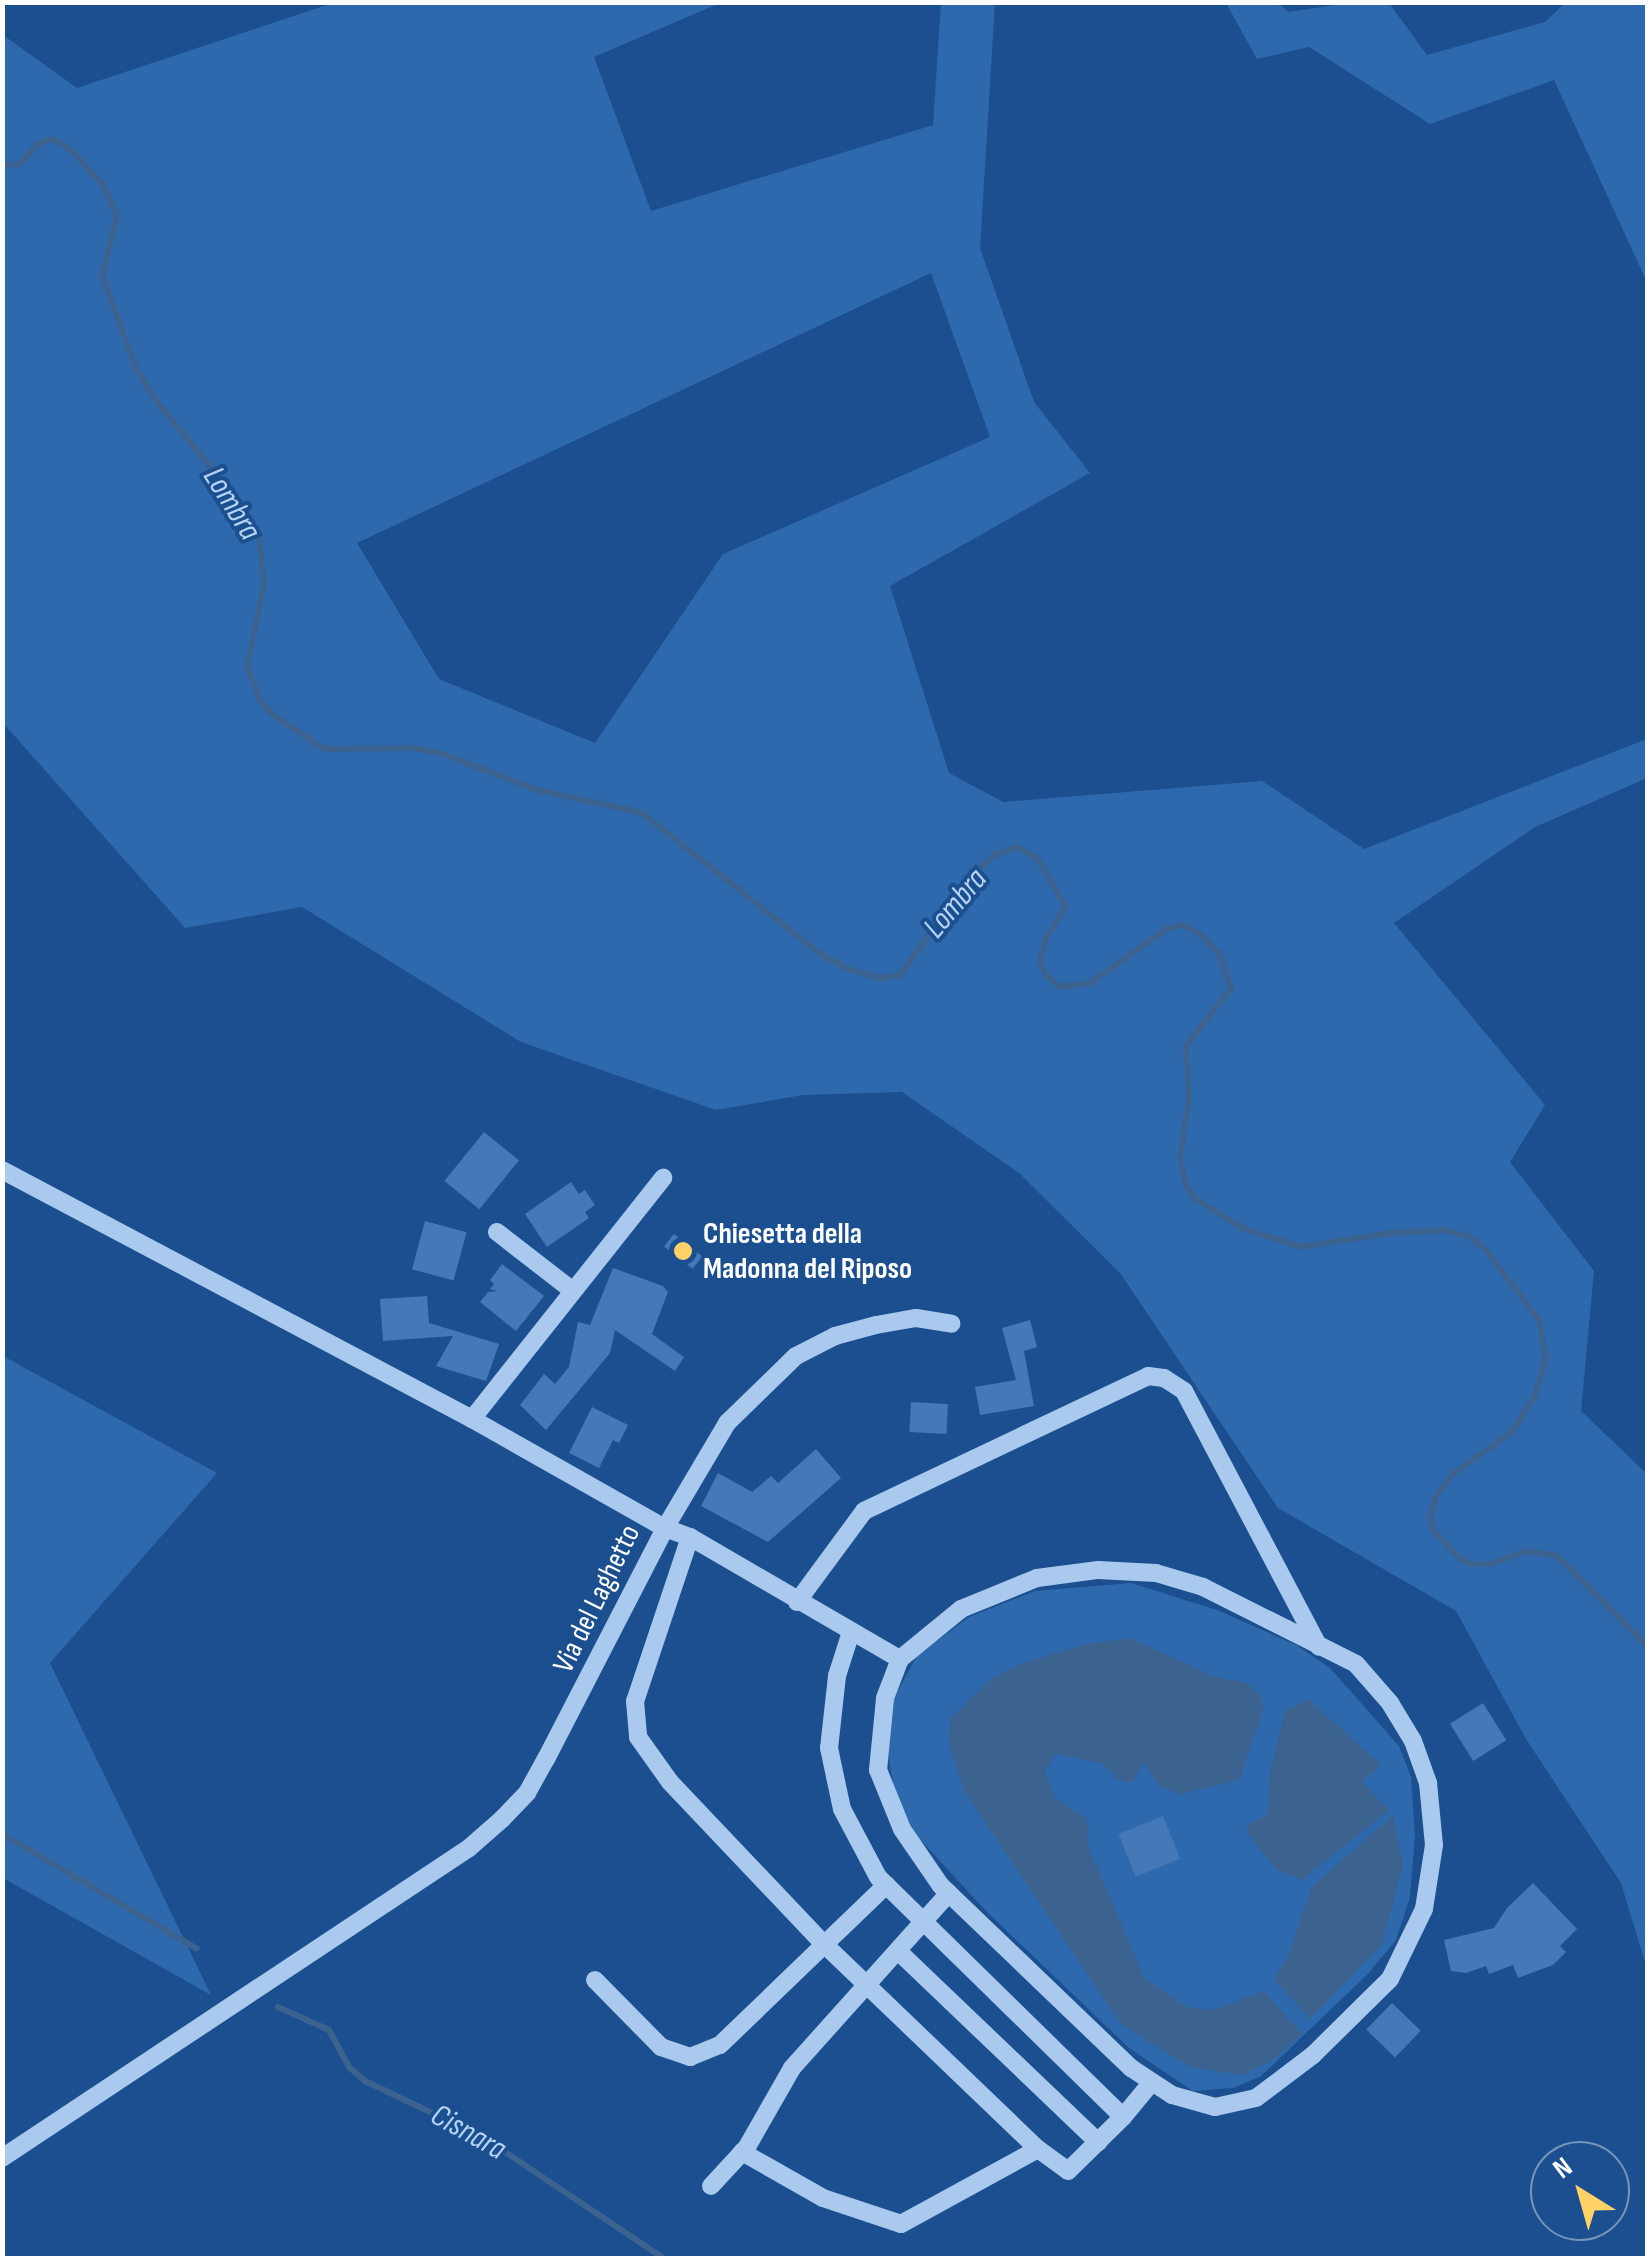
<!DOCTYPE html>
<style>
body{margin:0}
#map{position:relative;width:1650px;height:2261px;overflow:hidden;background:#1b4f8f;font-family:"Sofia Sans Condensed",sans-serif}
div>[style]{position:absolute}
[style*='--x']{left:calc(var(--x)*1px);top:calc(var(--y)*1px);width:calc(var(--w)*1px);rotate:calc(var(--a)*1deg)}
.green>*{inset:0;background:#2e69ad}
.water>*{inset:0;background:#3c6290}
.stream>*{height:6px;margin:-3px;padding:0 3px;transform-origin:3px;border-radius:3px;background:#3c6290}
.building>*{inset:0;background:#4478b7;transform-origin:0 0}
.minor>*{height:18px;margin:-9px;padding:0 9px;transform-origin:9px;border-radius:9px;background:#a9c9ee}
.dots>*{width:28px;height:28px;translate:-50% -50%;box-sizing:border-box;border:5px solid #1b4f8f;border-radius:50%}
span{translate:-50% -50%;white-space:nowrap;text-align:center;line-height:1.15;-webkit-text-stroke:8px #1b4f8f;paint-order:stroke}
.poi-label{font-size:30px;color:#fff;font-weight:700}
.left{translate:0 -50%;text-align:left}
.street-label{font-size:30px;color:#fff}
.water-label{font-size:32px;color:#b5d3f5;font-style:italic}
.frame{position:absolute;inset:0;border:5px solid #fff;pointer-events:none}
.north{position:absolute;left:1530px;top:2141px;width:100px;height:100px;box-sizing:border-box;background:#1b4f8f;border:2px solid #7695bc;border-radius:50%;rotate:323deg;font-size:28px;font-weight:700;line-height:40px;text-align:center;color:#fff}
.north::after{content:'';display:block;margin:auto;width:35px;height:45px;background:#ffd166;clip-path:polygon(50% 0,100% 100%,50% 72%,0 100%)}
</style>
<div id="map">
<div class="green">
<i style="clip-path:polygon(evenodd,336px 2px,720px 3px,594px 57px,651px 211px,933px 125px,941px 3px,995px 3px,980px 248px,1034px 402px,1090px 473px,890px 586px,949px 773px,1003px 802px,1262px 781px,1364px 849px,1647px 739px,1647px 778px,1535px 827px,1394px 923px,1545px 1105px,1510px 1162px,1594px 1271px,1581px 1411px,1647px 1474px,1647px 1969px,1621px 1883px,1526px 1739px,1456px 1611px,1278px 1508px,1120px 1273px,1019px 1173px,902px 1092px,803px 1095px,716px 1110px,521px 1042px,302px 907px,185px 928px,3px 723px,3px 35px,77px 88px,336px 2px,931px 273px,990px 437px,723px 554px,595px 743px,439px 679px,357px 543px,931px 273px)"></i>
<i style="clip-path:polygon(1226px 3px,1279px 3px,1288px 12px,1349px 3px,1389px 3px,1427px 55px,1545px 22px,1565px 3px,1647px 3px,1647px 282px,1554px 80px,1430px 124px,1309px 47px,1257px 59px)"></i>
<i style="clip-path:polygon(3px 1356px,217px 1473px,50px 1663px,211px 1995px,3px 1878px)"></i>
<i style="clip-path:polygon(1131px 1583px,1217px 1610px,1296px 1645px,1330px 1668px,1399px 1746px,1411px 1777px,1415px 1835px,1410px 1897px,1396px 1940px,1367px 1975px,1260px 2077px,1233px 2088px,1193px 2091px,1129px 2048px,986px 1911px,916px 1835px,895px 1795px,888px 1755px,893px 1699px,917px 1656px,969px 1617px,1035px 1591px)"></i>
</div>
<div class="water">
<i style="clip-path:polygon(1130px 1638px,1215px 1677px,1247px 1683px,1260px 1695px,1264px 1706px,1239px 1780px,1181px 1794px,1160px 1787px,1144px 1763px,1132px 1783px,1118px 1780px,1104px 1764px,1056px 1754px,1045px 1771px,1055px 1798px,1087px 1819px,1088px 1846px,1145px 1979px,1189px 2008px,1214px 2010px,1264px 1991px,1302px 2034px,1273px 2060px,1241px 2075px,1190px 2067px,1122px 2025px,965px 1793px,949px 1743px,951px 1718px,992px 1678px,1021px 1664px,1087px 1644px)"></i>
<i style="clip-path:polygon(1308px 1699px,1381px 1765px,1362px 1782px,1389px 1810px,1302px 1880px,1277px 1870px,1247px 1833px,1249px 1824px,1267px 1815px,1271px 1768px,1285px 1711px)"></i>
<i style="clip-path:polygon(1393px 1815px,1403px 1866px,1382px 1944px,1310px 2019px,1274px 1979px,1288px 1956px,1312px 1887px)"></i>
</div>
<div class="stream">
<i style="--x:2;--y:165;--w:18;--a:-3"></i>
<i style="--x:20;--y:164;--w:28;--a:-48"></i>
<i style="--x:39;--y:143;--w:16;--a:-15"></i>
<i style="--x:54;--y:139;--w:20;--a:33"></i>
<i style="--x:71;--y:150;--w:49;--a:47.5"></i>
<i style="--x:104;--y:186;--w:33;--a:67"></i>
<i style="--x:117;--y:216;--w:61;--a:104.3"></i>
<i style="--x:102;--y:275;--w:97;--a:70.1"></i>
<i style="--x:135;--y:366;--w:41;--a:59"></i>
<i style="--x:156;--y:401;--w:131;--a:50.3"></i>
<i style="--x:240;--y:502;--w:39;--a:61"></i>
<i style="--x:259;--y:536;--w:48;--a:84.1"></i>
<i style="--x:264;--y:584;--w:85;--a:101.6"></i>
<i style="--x:247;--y:667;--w:35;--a:68"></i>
<i style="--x:260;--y:700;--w:18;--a:49"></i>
<i style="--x:272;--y:714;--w:63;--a:33.9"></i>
<i style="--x:324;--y:749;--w:90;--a:-0.6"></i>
<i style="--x:414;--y:748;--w:33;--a:12"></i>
<i style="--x:446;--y:755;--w:94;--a:21.1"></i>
<i style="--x:534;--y:789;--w:111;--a:12.5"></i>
<i style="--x:642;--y:813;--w:224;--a:38.3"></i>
<i style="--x:818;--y:952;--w:34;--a:30"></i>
<i style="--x:848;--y:969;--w:33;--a:16"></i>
<i style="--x:880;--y:978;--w:20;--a:-9"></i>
<i style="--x:900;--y:975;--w:127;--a:-53.9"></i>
<i style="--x:975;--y:872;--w:28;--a:-41"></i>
<i style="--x:996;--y:854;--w:21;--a:-19"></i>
<i style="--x:1016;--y:847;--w:24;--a:28"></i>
<i style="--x:1037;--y:858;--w:56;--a:59.7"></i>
<i style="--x:1065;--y:906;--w:39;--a:120"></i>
<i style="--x:1045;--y:940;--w:23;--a:103"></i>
<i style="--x:1040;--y:962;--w:14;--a:65"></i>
<i style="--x:1046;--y:975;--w:18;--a:41"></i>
<i style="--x:1060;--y:987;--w:30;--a:-8"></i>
<i style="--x:1090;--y:983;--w:95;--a:-35.2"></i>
<i style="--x:1168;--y:928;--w:15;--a:-11"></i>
<i style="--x:1183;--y:925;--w:19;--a:28"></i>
<i style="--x:1200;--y:934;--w:29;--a:46"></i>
<i style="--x:1220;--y:955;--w:35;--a:72"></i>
<i style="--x:1231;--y:988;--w:73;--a:127.8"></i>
<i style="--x:1186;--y:1046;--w:52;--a:86.7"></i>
<i style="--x:1189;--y:1098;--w:61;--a:98.5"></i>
<i style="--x:1180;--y:1158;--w:25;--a:78"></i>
<i style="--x:1185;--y:1182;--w:18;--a:61"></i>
<i style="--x:1194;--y:1198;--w:57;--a:32"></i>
<i style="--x:1242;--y:1228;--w:61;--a:18.1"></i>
<i style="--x:1300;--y:1247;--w:91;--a:-8.8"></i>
<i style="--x:1390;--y:1233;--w:55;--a:-3.1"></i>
<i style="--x:1445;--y:1230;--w:25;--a:16"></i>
<i style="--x:1469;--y:1237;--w:20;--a:37"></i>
<i style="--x:1485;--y:1249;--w:89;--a:52.7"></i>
<i style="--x:1539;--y:1320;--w:40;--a:80"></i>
<i style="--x:1546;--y:1359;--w:38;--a:107"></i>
<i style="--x:1535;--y:1395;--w:42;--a:121.4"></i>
<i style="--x:1513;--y:1431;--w:74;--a:144.4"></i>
<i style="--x:1453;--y:1474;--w:28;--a:128"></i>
<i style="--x:1436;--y:1496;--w:23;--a:105"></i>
<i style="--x:1430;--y:1518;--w:12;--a:76"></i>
<i style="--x:1433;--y:1530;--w:38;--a:47"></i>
<i style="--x:1459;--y:1558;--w:13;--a:27"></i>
<i style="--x:1471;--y:1564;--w:19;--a:0"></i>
<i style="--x:1490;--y:1564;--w:39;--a:-19"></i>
<i style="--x:1527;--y:1551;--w:30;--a:9"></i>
<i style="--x:1557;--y:1556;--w:129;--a:45"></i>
<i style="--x:2;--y:1834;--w:226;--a:30.5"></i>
<i style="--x:278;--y:2007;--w:56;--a:24.3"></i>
<i style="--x:329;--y:2030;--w:42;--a:61.6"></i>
<i style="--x:349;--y:2067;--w:21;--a:41"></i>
<i style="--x:365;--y:2081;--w:131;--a:25.4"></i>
<i style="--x:483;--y:2137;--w:217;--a:33.9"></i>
</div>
<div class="building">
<i style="left:484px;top:1132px;width:45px;height:63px;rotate:39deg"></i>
<i style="clip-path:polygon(571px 1182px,579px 1194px,585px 1190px,595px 1205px,585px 1212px,589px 1218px,547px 1247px,525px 1214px)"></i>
<i style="left:425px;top:1221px;width:43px;height:50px;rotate:15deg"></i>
<i style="left:674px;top:1234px;width:36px;height:16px;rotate:38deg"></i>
<i style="clip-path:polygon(502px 1264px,544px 1296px,516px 1331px,480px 1302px,488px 1292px,498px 1291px,490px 1289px,494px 1284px,490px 1280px)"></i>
<i style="clip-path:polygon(613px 1268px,663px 1286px,668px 1292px,652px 1334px,684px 1357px,675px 1371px,615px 1330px,610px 1353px,546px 1430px,520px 1405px,544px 1374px,555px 1384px,569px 1367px,578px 1322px,590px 1325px)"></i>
<i style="clip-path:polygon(427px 1296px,429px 1323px,499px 1344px,486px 1381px,436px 1366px,453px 1336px,383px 1341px,380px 1299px)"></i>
<i style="clip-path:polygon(1030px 1320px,1037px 1347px,1024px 1351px,1034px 1406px,980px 1415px,975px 1387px,1016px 1380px,1002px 1328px)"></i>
<i style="left:911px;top:1402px;width:37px;height:30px;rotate:3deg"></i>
<i style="clip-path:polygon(592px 1407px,628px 1425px,619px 1443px,613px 1440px,599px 1468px,569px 1453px)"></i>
<i style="clip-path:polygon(816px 1449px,841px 1478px,768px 1542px,701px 1506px,718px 1473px,752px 1492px,771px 1476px,778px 1483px)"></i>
<i style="left:1483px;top:1703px;width:44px;height:39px;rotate:58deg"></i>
<i style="left:1163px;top:1816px;width:46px;height:48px;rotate:68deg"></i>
<i style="clip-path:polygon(1533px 1883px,1577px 1929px,1560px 1946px,1566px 1952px,1553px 1965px,1518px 1978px,1513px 1965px,1489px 1974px,1486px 1966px,1466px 1973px,1451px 1971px,1444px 1940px,1494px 1928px,1507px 1908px)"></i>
<i style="left:1392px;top:2003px;width:40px;height:37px;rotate:44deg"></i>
</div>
<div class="minor">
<i style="--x:2;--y:1170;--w:532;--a:27.91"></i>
<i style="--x:472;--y:1419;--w:222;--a:29.5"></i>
<i style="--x:665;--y:1528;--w:27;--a:20"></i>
<i style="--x:690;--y:1537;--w:243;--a:30.2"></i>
<i style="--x:497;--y:1232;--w:96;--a:37.8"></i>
<i style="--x:472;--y:1419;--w:308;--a:-51.6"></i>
<i style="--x:690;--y:1537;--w:173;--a:108.5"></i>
<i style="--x:635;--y:1701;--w:36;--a:85"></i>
<i style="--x:638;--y:1737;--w:55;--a:54.6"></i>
<i style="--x:670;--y:1782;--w:224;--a:46.5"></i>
<i style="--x:824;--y:1944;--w:296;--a:43.8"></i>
<i style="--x:1038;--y:2149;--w:37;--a:36"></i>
<i style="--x:1068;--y:2171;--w:77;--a:-44.5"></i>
<i style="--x:1098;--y:1570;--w:58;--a:3"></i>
<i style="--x:1156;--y:1573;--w:49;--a:16.6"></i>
<i style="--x:1203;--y:1587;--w:171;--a:26.7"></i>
<i style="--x:1356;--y:1664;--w:52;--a:48.9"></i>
<i style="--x:1390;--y:1703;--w:44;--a:58.8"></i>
<i style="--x:1413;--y:1741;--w:45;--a:70.3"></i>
<i style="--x:1428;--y:1783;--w:62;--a:84.5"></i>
<i style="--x:1434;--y:1845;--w:65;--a:98.9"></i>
<i style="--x:1424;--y:1909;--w:78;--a:115.9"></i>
<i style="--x:1390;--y:1979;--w:108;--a:135.4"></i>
<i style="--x:1313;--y:2055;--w:71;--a:143"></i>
<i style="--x:1256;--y:2098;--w:42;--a:167.6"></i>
<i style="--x:1215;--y:2107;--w:45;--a:-164.4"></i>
<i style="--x:1172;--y:2095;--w:49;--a:-146.6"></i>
<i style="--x:1131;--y:2068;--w:263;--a:-136.2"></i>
<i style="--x:941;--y:1886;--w:69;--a:-124.4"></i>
<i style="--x:902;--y:1829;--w:64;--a:-112.1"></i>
<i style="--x:878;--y:1770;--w:72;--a:-84.4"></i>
<i style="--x:885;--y:1698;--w:42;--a:-69"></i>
<i style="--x:900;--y:1659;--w:79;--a:-39.3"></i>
<i style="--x:961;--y:1609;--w:82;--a:-22.2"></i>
<i style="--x:1037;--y:1578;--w:62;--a:-7.5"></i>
<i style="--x:797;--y:1602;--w:113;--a:-53.6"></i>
<i style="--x:864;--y:1511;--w:314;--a:-25.4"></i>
<i style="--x:1148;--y:1376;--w:16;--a:7"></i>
<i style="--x:1164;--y:1378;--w:24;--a:33"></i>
<i style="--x:1184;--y:1391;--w:289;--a:62.2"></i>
<i style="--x:851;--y:1632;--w:46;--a:107.7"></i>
<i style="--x:837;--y:1676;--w:72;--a:96.3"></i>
<i style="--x:829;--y:1748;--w:62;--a:78"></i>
<i style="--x:842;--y:1809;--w:77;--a:62.1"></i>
<i style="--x:878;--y:1877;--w:343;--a:44.4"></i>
<i style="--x:1123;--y:2117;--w:45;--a:-50.4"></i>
<i style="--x:898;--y:1951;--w:277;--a:43.7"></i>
<i style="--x:595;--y:1980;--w:94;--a:45.4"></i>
<i style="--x:661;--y:2047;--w:31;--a:19"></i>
<i style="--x:690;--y:2057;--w:32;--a:-22"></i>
<i style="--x:720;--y:2045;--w:231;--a:-43.9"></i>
<i style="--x:742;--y:2152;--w:93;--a:29.6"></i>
<i style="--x:823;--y:2198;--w:82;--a:18.4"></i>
<i style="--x:901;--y:2224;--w:156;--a:-28.7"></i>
<i style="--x:2;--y:2158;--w:561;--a:-33.58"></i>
<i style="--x:469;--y:1848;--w:44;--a:-41.3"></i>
<i style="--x:502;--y:1819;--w:36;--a:-46"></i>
<i style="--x:527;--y:1793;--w:39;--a:-61"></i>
<i style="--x:546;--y:1759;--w:260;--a:-62.7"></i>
<i style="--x:665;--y:1528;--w:122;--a:-59.4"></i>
<i style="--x:727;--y:1423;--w:96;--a:-44.2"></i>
<i style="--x:796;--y:1356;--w:44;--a:-27.1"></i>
<i style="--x:835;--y:1336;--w:42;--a:-15"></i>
<i style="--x:876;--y:1325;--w:41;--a:-9.9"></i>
<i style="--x:916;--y:1318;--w:36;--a:9"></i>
<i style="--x:711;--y:2186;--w:53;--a:-47.3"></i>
<i style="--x:747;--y:2147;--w:91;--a:-60.3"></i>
<i style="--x:792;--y:2068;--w:235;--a:-48.1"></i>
</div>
<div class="dots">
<i style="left:683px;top:1251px;background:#ffd166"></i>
</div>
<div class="poi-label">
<span class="left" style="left:703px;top:1251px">Chiesetta della<br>Madonna del Riposo</span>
</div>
<div class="street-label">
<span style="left:597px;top:1599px;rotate:-64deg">Via del Laghetto</span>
</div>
<div class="water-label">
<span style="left:231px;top:504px;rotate:58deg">Lombra</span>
<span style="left:956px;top:904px;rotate:-50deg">Lombra</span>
<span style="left:468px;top:2133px;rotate:29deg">Cisnara</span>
</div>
<div class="frame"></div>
<div class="north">N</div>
</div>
